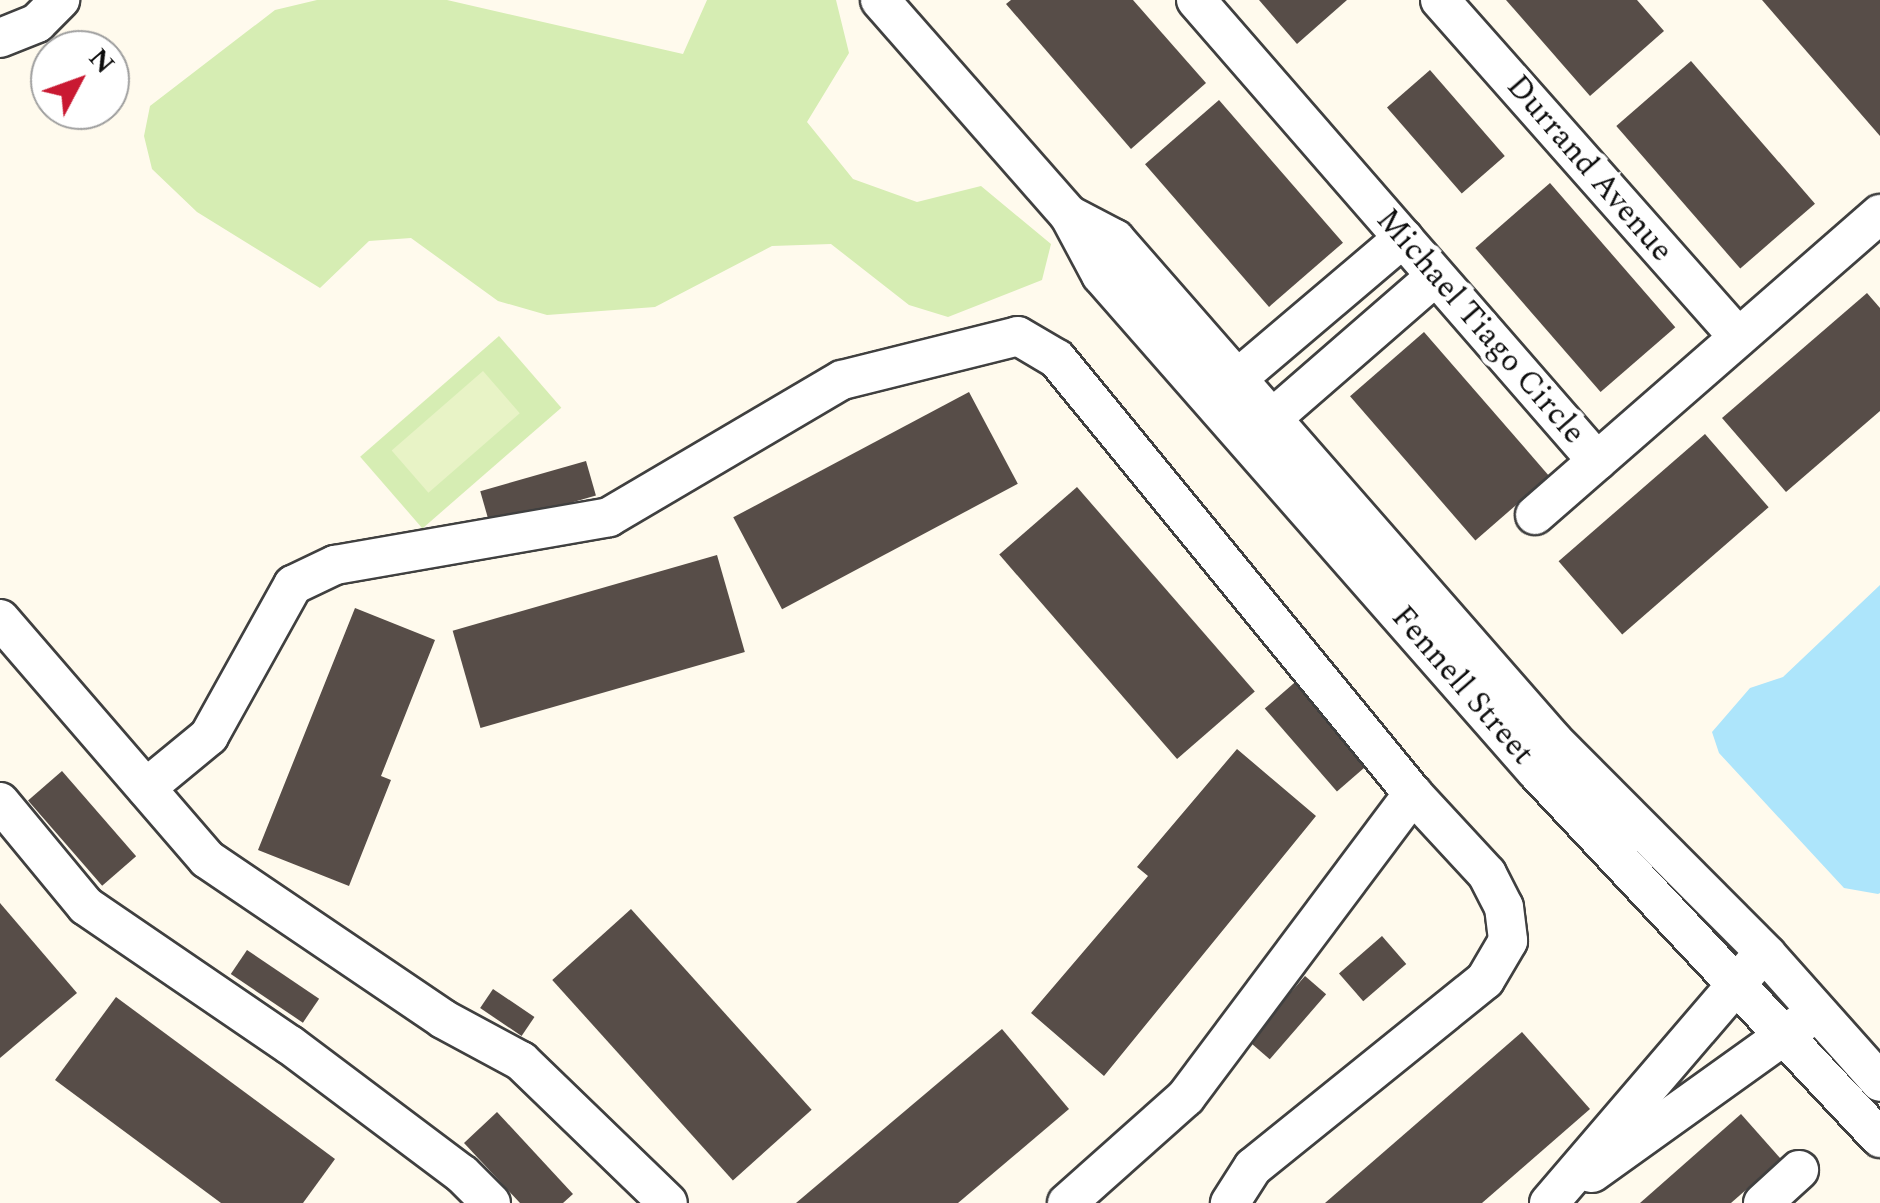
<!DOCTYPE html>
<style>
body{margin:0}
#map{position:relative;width:1880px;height:1203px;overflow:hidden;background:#fffaed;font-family:Spectral,serif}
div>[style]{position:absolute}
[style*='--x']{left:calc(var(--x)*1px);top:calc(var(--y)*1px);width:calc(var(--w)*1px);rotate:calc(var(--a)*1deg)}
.green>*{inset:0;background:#d6edb3;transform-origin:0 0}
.pitch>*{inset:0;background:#e8f3c6;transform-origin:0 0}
.water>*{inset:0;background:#ade5fb}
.building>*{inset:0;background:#574d48;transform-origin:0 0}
.roads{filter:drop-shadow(2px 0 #404040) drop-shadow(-2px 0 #404040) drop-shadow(0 2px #404040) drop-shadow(0 -2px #404040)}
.minor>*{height:38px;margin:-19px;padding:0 19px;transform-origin:19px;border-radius:19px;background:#fff}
span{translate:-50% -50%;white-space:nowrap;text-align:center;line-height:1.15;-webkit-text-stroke:10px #fff;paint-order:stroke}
.street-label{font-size:32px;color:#0d0d0d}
.north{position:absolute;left:30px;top:30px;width:100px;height:100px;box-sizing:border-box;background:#fff;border:2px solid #9e9e9e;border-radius:50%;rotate:49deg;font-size:28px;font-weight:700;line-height:40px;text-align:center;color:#0d0d0d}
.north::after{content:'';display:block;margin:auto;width:35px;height:45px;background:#c91932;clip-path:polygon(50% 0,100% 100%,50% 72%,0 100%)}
</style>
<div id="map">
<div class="green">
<i style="clip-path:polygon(317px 0,447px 0,683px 54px,707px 0,836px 0,849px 53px,807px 122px,853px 179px,917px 202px,981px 186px,1051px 244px,1042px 280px,948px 317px,909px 305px,831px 244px,772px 246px,655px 307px,547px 315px,498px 301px,411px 238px,369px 241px,320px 288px,197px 212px,152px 169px,144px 136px,150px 106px,275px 10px)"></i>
<i style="left:499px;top:336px;width:95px;height:184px;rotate:49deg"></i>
</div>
<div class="pitch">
<i style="left:483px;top:371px;width:56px;height:121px;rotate:49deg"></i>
</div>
<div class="water">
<i style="clip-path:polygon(1880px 585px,1880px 893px,1878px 894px,1844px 888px,1719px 753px,1712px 732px,1750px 688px,1783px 677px)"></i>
</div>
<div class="building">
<i style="clip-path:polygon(1011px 0,1133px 0,1206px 83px,1131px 149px,1006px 4px)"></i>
<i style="clip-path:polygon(1259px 0,1347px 0,1297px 44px)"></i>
<i style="clip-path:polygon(1506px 0,1637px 0,1664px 31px,1590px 96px)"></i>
<i style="clip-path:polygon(1762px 0,1880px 0,1880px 136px)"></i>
<i style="left:1691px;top:61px;width:189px;height:99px;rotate:49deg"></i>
<i style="left:1430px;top:70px;width:114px;height:57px;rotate:49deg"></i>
<i style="left:1219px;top:100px;width:189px;height:98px;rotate:49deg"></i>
<i style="left:1550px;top:183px;width:191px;height:99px;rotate:49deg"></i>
<i style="clip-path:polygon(1867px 293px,1880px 308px,1880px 411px,1786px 492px,1722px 418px)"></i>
<i style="left:1424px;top:332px;width:191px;height:98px;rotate:49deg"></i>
<i style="left:969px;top:392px;width:104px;height:267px;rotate:62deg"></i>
<i style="left:1705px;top:434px;width:97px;height:194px;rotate:49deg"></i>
<i style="left:586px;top:461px;width:36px;height:110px;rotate:74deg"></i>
<i style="left:1077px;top:487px;width:271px;height:103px;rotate:49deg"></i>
<i style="left:717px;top:555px;width:101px;height:275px;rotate:74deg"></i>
<i style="clip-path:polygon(355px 608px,435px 640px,381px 776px,391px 780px,349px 886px,258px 850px)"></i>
<i style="left:1301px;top:677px;width:110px;height:48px;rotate:49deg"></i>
<i style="clip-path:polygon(1237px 749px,1316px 816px,1104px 1076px,1031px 1013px,1148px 876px,1137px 867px)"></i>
<i style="left:62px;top:771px;width:113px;height:45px;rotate:49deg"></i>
<i style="clip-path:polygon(0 903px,77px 993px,0 1058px)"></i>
<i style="left:631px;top:909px;width:270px;height:106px;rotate:48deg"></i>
<i style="left:1382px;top:936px;width:37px;height:57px;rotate:49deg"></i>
<i style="left:247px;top:950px;width:87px;height:29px;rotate:34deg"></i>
<i style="left:1305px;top:976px;width:28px;height:86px;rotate:41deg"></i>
<i style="left:493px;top:989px;width:50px;height:23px;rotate:34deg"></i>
<i style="clip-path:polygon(116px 997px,335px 1159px,303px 1203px,221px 1203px,55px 1080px)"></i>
<i style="clip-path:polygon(1002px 1029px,1069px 1109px,958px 1203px,796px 1203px)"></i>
<i style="clip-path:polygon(1522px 1032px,1590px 1109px,1482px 1203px,1325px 1203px)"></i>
<i style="clip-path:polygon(497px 1112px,573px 1194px,563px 1203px,520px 1203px,464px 1143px)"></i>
<i style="clip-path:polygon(1741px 1114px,1781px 1159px,1731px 1203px,1640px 1203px)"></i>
</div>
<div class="roads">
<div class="minor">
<i style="--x:880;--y:0;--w:286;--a:48.7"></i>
<i style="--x:1069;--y:215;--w:68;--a:61.9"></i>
<i style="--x:1101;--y:275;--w:660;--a:48.75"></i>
<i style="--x:1536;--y:771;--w:503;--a:46.85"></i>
<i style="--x:1196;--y:0;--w:611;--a:48.98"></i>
<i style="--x:1440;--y:0;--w:450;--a:48.5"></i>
<i style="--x:0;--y:38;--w:40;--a:-22"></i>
<i style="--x:37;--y:23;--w:33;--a:-45"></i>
<i style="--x:1069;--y:215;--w:52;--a:27.6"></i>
<i style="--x:1115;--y:239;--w:667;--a:48.83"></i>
<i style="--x:1554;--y:741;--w:301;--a:45.1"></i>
<i style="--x:1766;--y:954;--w:171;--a:48.3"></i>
<i style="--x:1218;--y:395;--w:243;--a:-40.3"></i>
<i style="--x:1253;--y:435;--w:242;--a:-41"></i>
<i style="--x:1535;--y:515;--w:458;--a:-41.1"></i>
<i style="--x:0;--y:619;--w:317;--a:49.2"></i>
<i style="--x:207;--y:859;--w:285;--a:34.1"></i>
<i style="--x:443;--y:1019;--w:89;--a:28.3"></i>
<i style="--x:521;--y:1061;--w:204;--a:44"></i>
<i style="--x:146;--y:788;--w:82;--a:-39.5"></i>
<i style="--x:209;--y:736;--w:173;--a:-60.9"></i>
<i style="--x:293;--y:585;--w:47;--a:-25.5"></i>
<i style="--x:335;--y:565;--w:278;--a:-9.9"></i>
<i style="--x:609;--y:517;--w:270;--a:-30.5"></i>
<i style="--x:842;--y:380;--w:181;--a:-14"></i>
<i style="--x:1018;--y:336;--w:45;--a:30.5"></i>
<i style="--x:1057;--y:359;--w:562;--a:50.7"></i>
<i style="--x:1413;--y:794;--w:109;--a:47.2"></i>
<i style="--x:1487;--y:874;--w:37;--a:63"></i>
<i style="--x:1504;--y:907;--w:34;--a:83"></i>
<i style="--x:1508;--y:941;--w:45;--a:120.5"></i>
<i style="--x:1485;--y:980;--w:298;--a:141.1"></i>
<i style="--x:1253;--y:1167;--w:43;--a:122.6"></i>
<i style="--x:0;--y:802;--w:135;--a:50.4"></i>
<i style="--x:86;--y:906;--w:247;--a:34.3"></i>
<i style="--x:290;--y:1045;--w:215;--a:36.9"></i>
<i style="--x:462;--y:1174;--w:41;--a:45"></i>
<i style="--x:1592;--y:1173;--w:264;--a:-35.6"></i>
<i style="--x:1067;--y:1203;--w:159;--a:-41.7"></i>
<i style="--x:1186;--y:1097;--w:379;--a:-53.2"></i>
<i style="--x:1549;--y:1203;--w:313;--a:-49.4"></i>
<i style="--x:1763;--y:1203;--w:49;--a:-42.5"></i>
</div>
</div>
<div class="street-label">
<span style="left:1589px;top:169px;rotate:49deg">Durrand Avenue</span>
<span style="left:1480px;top:327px;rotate:49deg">Michael Tiago Circle</span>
<span style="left:1462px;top:686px;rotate:49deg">Fennell Street</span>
</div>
<div class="north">N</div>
</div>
